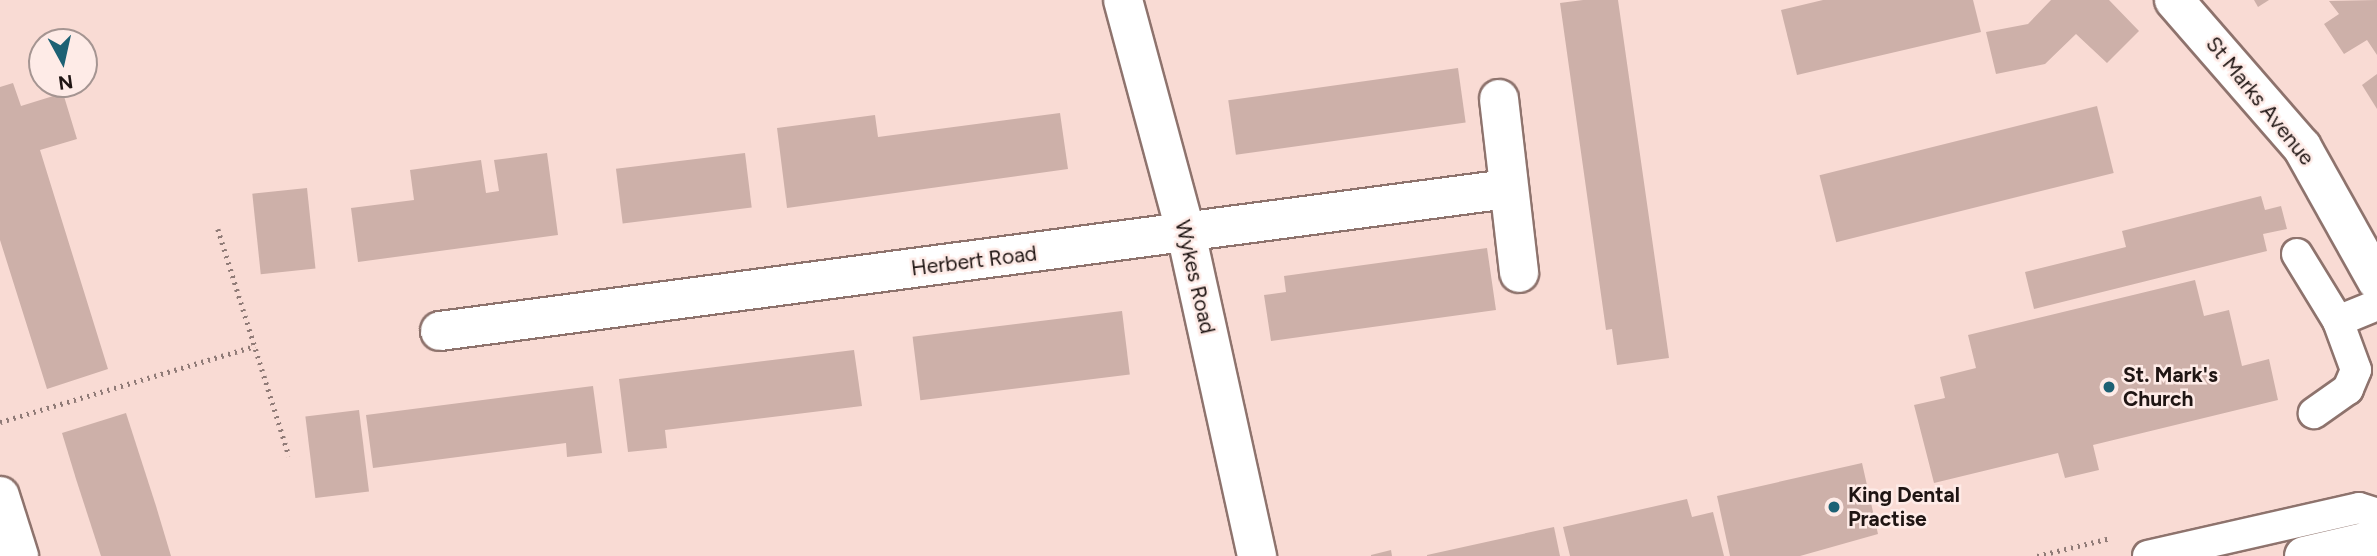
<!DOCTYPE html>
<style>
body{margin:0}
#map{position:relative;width:2377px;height:556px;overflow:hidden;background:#f9dbd4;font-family:Figtree,sans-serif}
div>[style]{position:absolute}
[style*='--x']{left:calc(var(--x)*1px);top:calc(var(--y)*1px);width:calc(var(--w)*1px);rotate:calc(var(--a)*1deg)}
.building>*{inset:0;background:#cdb0a9;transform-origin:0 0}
.path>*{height:4.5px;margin-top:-2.25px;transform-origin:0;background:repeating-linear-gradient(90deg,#907b77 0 2px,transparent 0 7px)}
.roads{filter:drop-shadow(2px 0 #8e736d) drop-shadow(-2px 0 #8e736d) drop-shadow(0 2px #8e736d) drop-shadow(0 -2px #8e736d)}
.lane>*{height:30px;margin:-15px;padding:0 15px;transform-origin:15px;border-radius:15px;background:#fff}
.street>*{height:38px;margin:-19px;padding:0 19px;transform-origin:19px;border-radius:19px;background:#fff}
.secondary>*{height:38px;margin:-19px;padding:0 19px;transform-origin:19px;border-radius:19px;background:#fff}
.dots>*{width:19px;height:19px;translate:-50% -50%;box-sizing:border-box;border:4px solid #feebe7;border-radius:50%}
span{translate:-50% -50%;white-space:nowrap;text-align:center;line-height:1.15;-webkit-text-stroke:5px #feebe7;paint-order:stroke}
.street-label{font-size:21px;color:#1f1513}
.poi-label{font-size:21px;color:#1f1513;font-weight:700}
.left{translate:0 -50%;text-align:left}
.north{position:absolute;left:28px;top:28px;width:70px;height:70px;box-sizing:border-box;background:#feebe7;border:2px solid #a59592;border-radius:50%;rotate:172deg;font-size:19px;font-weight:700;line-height:28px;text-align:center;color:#1f1513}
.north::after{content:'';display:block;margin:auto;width:24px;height:32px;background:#1d6174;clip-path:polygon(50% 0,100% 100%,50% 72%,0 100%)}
</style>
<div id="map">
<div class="building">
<i style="clip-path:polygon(1583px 0,1618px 0,1669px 358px,1617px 365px,1612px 329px,1606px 330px,1560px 3px)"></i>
<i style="clip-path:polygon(1823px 0,1973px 0,1981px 32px,1797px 75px,1781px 10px)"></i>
<i style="clip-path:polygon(2051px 0,2109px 0,2139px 31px,2107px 63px,2076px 34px,2045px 64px,1996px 74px,1986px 32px,2028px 24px)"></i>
<i style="clip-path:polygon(2254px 0,2269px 0,2258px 7px)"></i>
<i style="clip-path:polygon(2377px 0,2377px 55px,2367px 40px,2344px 54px,2324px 24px,2339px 14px,2329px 1px)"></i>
<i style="left:1458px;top:68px;width:55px;height:232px;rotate:82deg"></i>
<i style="clip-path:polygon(2377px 74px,2377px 109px,2362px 85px)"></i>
<i style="clip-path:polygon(13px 83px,21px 106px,63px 93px,77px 139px,40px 150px,108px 369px,47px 389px,0 240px,0 87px)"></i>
<i style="left:2097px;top:106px;width:69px;height:286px;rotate:76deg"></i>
<i style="clip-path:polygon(1060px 113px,1068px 169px,787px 208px,777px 128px,875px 115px,878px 137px)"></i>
<i style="clip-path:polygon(547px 153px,558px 235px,358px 262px,351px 208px,414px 200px,410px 170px,481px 160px,486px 193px,499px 191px,494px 160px)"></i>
<i style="left:745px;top:153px;width:55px;height:130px;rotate:83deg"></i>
<i style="left:307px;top:188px;width:81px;height:55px;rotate:84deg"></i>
<i style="clip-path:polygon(2261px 196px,2265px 210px,2281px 206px,2287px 229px,2263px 234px,2267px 251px,2034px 309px,2025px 272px,2126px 247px,2122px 231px)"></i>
<i style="clip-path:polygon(1487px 248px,1496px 310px,1271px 341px,1264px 295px,1286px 292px,1284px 276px)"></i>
<i style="clip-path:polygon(2195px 280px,2204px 316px,2229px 310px,2242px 366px,2269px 359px,2278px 400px,2093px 445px,2099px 470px,2065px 478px,2058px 453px,1934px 483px,1914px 405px,1945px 398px,1940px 377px,1976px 368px,1968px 335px)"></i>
<i style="left:1122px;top:311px;width:64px;height:211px;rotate:83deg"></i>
<i style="clip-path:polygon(854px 350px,862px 406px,665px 430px,667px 448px,628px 452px,619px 379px)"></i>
<i style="clip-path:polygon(593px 386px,602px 453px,567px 457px,566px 443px,373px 468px,366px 415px)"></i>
<i style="left:359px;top:410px;width:82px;height:54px;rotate:83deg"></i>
<i style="clip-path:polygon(126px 413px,156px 506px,171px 556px,101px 556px,76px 479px,62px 433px)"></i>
<i style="clip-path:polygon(1862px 463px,1878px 534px,1800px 556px,1730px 556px,1717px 496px)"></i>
<i style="clip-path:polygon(1687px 499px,1692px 517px,1713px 512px,1724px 556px,1570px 556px,1563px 527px)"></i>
<i style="clip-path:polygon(1554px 527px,1560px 556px,1427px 556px,1427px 555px)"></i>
<i style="clip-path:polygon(1391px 550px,1392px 556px,1371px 556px,1371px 555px)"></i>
</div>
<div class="path">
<i style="--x:218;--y:229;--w:238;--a:72.6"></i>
<i style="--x:0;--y:422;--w:266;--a:-16.6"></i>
<i style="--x:2037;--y:556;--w:76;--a:-13.7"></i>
</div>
<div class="roads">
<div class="lane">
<i style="--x:2297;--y:254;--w:79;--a:58.5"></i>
<i style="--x:2338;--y:321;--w:52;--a:69.8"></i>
<i style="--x:2356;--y:370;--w:21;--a:113"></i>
<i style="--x:2348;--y:389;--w:42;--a:144.8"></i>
<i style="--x:2338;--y:321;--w:42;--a:-22.3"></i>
<i style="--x:2148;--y:556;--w:216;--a:-12.8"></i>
<i style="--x:2359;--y:508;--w:19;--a:18"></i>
</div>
<div class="street">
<i style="--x:1123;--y:0;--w:241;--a:74.9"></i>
<i style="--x:1186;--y:233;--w:331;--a:77.6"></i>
<i style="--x:2174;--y:0;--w:195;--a:49"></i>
<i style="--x:2302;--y:147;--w:154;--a:60.8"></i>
<i style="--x:1499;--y:99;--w:175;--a:83.4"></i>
<i style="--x:440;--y:331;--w:1076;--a:-7.58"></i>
<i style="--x:0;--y:496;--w:63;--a:72.4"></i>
</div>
<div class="secondary">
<i style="--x:2304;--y:556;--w:75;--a:-13.1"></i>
</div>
</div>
<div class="dots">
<i style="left:2109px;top:387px;background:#1d6174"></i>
<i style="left:1834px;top:507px;background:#1d6174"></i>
</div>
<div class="street-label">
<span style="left:2260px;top:101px;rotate:51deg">St Marks Avenue</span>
<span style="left:974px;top:261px;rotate:-7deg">Herbert Road</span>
<span style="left:1195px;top:277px;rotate:77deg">Wykes Road</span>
</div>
<div class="poi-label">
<span class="left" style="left:2123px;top:387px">St. Mark's<br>Church</span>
<span class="left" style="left:1848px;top:507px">King Dental<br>Practise</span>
</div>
<div class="north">N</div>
</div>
